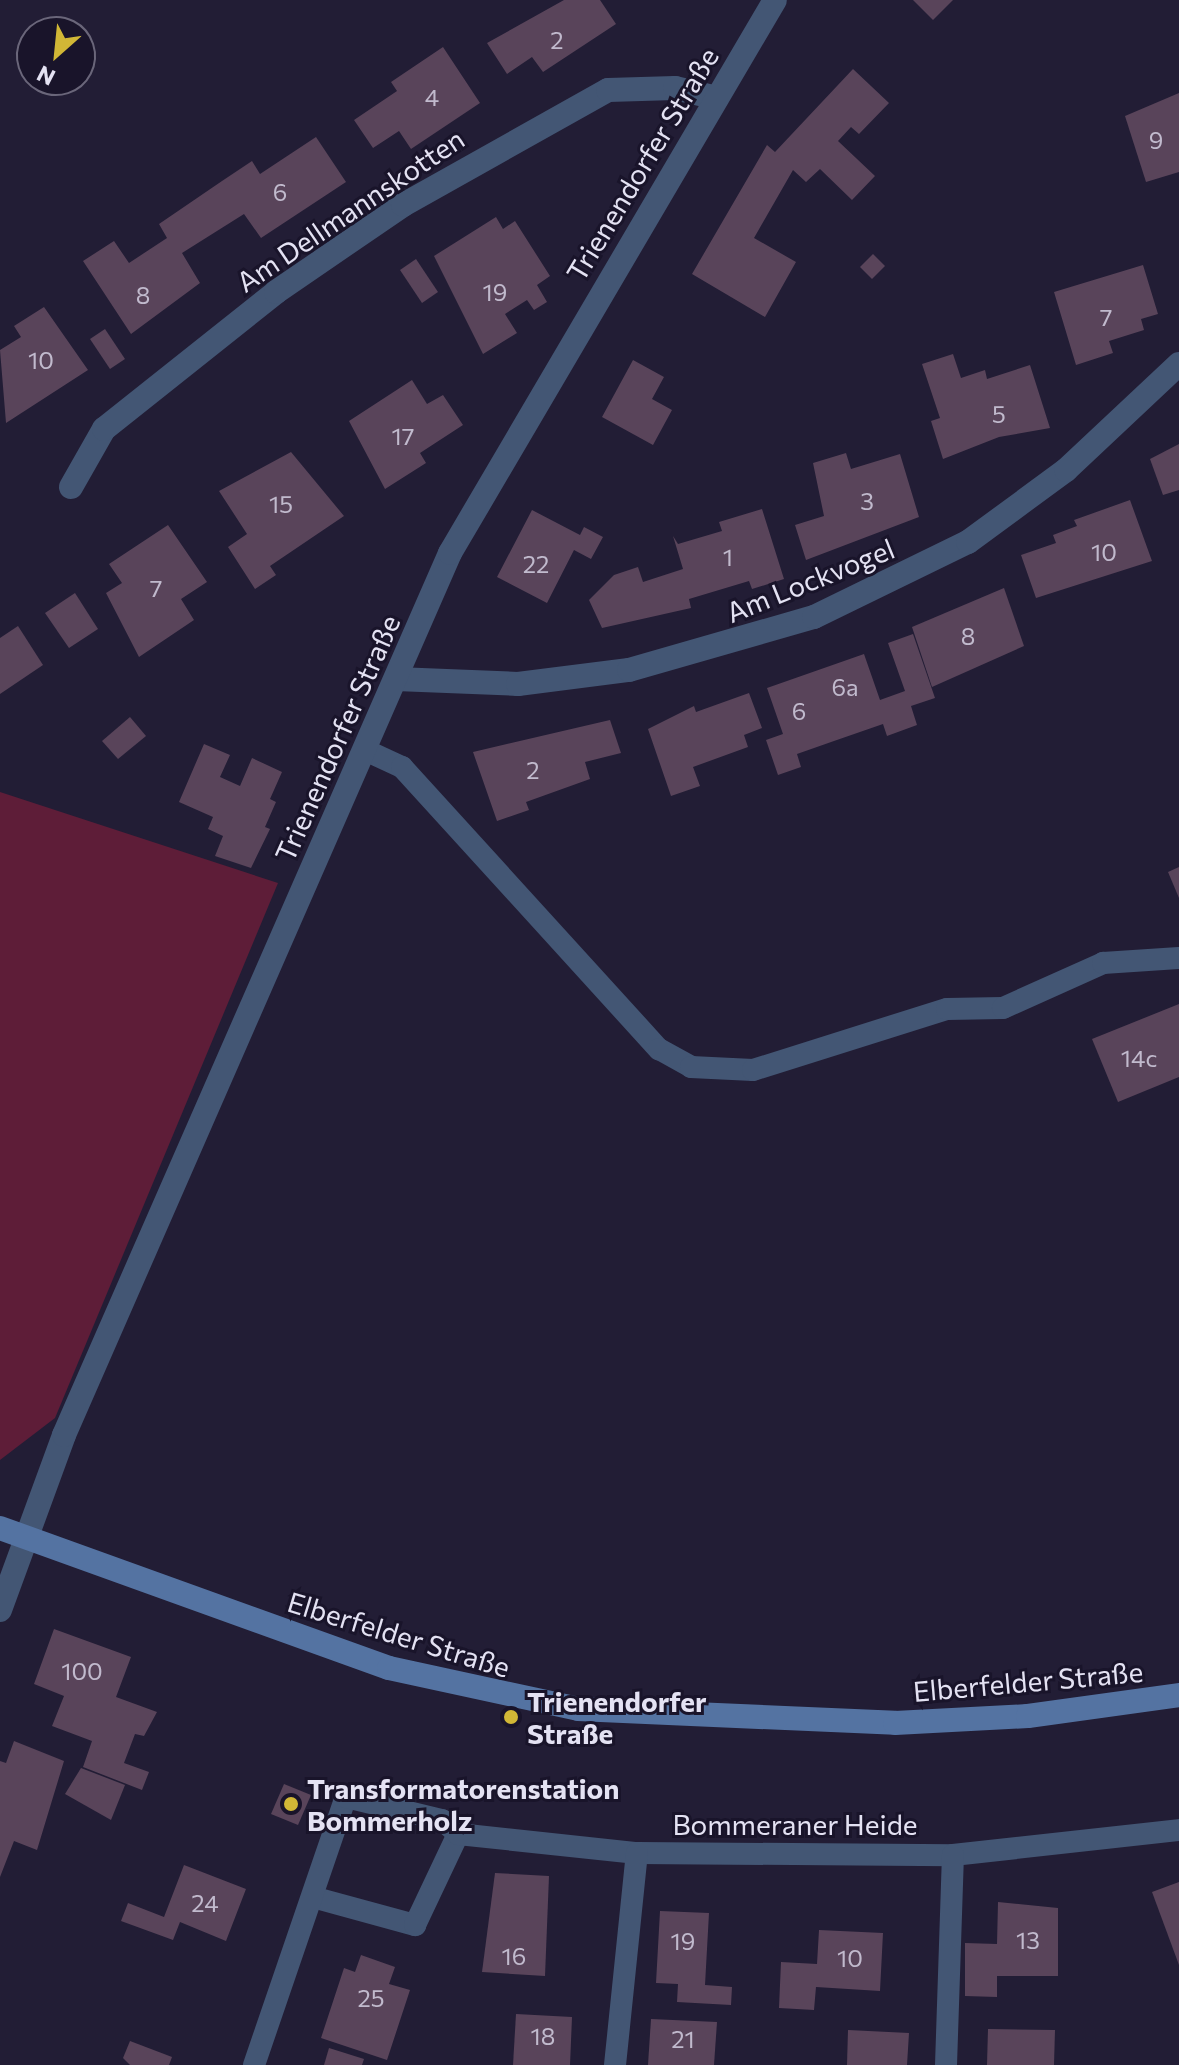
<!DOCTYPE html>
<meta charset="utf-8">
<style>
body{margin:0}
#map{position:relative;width:1179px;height:2065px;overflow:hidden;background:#221d35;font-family:Commissioner,sans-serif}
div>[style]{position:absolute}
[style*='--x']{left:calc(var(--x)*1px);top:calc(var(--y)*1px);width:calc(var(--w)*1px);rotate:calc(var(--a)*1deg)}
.green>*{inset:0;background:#5e1d38}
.building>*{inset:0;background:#59445a}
.lane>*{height:22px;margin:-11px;padding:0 11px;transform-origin:11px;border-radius:11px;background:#435674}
.street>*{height:24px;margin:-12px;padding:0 12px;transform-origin:12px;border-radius:12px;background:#435674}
.secondary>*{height:24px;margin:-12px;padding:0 12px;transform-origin:12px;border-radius:12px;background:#5473a2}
.dots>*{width:22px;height:22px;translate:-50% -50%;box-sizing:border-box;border:4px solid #19142a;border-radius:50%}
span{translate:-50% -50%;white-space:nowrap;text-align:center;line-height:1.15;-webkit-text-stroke:6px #19142a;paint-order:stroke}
.number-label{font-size:24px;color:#c1bacd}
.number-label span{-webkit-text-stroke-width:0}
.street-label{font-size:28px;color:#e4e2f3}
.poi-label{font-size:28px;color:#e4e2f3;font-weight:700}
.left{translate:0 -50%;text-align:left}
.north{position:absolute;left:16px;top:16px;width:80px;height:80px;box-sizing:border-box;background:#19142a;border:2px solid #6a667a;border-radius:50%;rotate:207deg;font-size:22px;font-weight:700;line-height:32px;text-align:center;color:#e4e2f3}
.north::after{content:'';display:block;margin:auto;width:28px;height:36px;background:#d1b736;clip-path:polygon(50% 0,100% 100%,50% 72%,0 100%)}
</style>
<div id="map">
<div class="green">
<div style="clip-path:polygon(0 792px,278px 883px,55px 1418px,0 1460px)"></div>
</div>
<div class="building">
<div style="clip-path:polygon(564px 0,600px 0,616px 24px,543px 72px,532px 57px,507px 74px,487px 43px)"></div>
<div style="clip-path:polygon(913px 0,953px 0,933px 20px)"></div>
<div style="clip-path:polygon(443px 47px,480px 103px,411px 149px,399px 131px,373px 148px,354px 120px,397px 91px,391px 82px)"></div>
<div style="clip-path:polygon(853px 69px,889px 103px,859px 134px,851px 127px,838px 141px,875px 176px,852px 200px,820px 169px,806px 182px,793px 170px,754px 238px,796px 262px,765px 317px,692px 274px,767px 145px,775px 152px)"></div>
<div style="clip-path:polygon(1179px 93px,1179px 172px,1146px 182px,1125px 116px)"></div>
<div style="clip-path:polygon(316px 137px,346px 182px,261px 238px,244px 214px,182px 253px,200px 283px,131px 334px,83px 261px,114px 241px,129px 263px,167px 238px,159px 224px,222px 181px,252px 161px,260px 174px)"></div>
<div style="clip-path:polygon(496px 217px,503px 229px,515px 221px,550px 276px,537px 285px,547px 302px,534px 310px,527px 300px,505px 314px,517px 333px,483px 354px,434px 256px)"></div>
<div style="clip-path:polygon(873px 254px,885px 266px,872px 279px,860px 267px)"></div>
<div style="clip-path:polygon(416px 259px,438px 292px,422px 303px,400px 270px)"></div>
<div style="clip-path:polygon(1143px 265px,1158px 314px,1141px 319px,1144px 330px,1109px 341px,1113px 353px,1076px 365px,1054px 292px)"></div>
<div style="clip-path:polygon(44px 307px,88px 370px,6px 423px,0 350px,21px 337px,14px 326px)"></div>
<div style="clip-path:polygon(105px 329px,125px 359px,110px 369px,90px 339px)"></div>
<div style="clip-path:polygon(953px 354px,961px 378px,985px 370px,987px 379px,1030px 365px,1050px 428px,999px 437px,943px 459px,931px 421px,940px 418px,922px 364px)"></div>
<div style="clip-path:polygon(633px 360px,664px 377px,652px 399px,672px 410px,653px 445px,602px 417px)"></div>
<div style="clip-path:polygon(412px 380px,427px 404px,443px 395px,463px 425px,420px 453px,426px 463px,385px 489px,349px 421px)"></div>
<div style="clip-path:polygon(1179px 444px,1179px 490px,1163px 495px,1150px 459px)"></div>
<div style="clip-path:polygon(291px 452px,344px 516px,270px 566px,276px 575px,255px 589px,228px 547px,247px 534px,219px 491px)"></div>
<div style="clip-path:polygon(846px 453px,851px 469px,900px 454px,919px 517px,806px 560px,795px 525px,824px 516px,813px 463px)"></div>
<div style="clip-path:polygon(1130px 500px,1152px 561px,1036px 598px,1021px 555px,1056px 543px,1053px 535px,1077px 526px,1074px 520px)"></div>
<div style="clip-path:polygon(762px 509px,784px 579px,752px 589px,749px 581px,689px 599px,691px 608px,602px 628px,589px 600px,614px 575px,638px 567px,643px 582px,683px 569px,673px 536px,678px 544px,722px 531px,719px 522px)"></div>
<div style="clip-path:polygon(532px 510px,580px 535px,584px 527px,603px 537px,591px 559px,574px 550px,547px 603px,497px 577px)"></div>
<div style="clip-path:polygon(168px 525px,207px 582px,181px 599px,194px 620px,139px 657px,106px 593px,122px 583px,109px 564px)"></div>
<div style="clip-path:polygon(1004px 588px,1024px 646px,932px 687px,912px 627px)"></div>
<div style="clip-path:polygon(75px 593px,98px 629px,69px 648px,45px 613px)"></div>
<div style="clip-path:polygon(18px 626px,43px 665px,0 694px,0 638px)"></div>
<div style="clip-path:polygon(913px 634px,935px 698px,911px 706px,917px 725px,887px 736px,883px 724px,834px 741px,797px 754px,801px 767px,778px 775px,766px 740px,783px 734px,767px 688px,864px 654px,880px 700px,905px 691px,888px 643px)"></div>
<div style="clip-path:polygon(749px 693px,762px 728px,744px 735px,748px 747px,693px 767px,700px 786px,671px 796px,648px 729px,694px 706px,696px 712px)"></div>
<div style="clip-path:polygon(130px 717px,146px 736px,118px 759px,102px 741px)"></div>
<div style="clip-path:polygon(610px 720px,621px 753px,585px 762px,590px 779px,526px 802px,529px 810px,497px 821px,473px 752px)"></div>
<div style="clip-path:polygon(204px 744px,230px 755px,220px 777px,240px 786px,252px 758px,282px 772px,270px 799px,276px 802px,265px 827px,270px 829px,251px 868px,215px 856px,223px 836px,208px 829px,213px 817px,179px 802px)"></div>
<div style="clip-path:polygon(1179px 867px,1179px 898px,1168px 872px)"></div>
<div style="clip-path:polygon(1179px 1004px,1179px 1077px,1118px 1102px,1092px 1039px)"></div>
<div style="clip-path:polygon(54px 1629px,131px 1657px,116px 1697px,157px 1712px,144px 1736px,135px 1734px,124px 1763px,149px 1772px,142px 1790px,83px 1767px,92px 1741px,52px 1726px,64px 1696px,34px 1684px)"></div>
<div style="clip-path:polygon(14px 1741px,64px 1761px,37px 1850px,14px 1841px,0 1877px,0 1761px,6px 1763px)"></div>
<div style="clip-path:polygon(81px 1768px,125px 1785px,111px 1820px,65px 1794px)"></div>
<div style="clip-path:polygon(284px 1784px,311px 1795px,298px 1825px,271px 1814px)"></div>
<div style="clip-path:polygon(184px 1865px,246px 1889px,226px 1941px,180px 1922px,173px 1940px,121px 1921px,128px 1903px,164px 1917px)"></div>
<div style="clip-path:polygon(495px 1873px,549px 1876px,545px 1976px,482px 1972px)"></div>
<div style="clip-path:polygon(1179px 1882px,1179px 1965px,1152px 1892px)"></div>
<div style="clip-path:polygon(998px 1902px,1058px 1908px,1058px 1976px,997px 1976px,997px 1997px,965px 1996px,965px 1943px,997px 1944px)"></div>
<div style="clip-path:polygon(660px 1911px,709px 1913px,705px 1985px,732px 1987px,731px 2005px,677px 2002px,678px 1984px,656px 1983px)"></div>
<div style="clip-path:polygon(819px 1930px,883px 1933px,880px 1991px,816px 1987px,814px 2010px,779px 2008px,781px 1962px,817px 1964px)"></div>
<div style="clip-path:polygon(361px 1955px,395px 1967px,389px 1984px,410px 1990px,387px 2060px,321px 2038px,344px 1968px,355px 1972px)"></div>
<div style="clip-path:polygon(516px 2014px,572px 2017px,570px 2065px,513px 2065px)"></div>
<div style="clip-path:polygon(651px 2019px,717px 2022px,714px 2065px,648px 2065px)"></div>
<div style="clip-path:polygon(988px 2029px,1055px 2030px,1054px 2065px,987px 2065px)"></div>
<div style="clip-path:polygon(848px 2030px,909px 2033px,907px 2065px,847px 2065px)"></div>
<div style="clip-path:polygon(130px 2041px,172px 2057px,169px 2065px,130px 2065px,123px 2058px)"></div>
<div style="clip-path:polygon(329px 2048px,364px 2059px,362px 2065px,324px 2065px)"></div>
</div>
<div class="lane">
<div style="--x:365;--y:750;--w:41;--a:24.7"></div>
<div style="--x:402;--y:767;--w:382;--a:47.7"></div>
<div style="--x:659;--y:1049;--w:37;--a:29"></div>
<div style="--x:691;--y:1067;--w:62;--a:2.8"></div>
<div style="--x:753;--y:1070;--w:203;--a:-17.5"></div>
<div style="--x:947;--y:1009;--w:56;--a:-1"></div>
<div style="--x:1003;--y:1008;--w:110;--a:-24.2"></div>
<div style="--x:1103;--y:963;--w:76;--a:-3.8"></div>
<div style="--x:316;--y:1898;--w:103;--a:15.3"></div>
<div style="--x:415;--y:1925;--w:101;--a:-64.7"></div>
<div style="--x:254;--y:2065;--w:283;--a:-71.1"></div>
<div style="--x:346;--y:1797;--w:99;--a:13.5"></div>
<div style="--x:442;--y:1820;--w:21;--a:41"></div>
<div style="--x:458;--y:1834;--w:180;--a:6.1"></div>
<div style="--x:637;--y:1853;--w:316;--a:0.4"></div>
<div style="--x:953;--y:1855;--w:227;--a:-6.3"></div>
<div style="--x:615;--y:2065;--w:213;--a:-84.1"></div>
<div style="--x:946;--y:2065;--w:210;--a:-88.1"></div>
</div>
<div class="street">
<div style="--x:71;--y:487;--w:67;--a:-60.4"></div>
<div style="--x:104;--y:429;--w:220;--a:-38.5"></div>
<div style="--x:276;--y:292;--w:154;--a:-34.4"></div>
<div style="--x:403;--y:205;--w:235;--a:-29.3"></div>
<div style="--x:608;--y:90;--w:67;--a:-1.7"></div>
<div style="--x:675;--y:88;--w:43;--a:13.4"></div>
<div style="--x:396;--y:679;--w:122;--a:2.3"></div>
<div style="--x:518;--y:684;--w:112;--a:-7.2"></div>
<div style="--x:629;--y:670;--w:192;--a:-16"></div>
<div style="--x:814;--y:617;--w:171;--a:-26"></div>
<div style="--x:968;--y:542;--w:122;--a:-36.3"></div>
<div style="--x:1066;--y:470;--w:155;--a:-43.2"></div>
<div style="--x:0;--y:1610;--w:186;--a:-69.9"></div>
<div style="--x:64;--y:1435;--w:963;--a:-66.36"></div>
<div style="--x:450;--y:553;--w:641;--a:-59.56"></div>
</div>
<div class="secondary">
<div style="--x:0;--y:1528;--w:413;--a:19.8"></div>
<div style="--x:389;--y:1668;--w:193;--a:12.2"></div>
<div style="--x:578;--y:1709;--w:317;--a:2.5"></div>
<div style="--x:895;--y:1723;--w:133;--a:-3"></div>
<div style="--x:1028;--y:1716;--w:152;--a:-7.9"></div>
</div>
<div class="dots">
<div style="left:511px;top:1717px;background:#d1b736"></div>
<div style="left:291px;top:1804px;background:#d1b736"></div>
</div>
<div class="number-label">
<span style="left:557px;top:40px">2</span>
<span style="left:432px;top:97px">4</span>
<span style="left:1156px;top:140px">9</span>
<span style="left:280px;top:192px">6</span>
<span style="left:495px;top:292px">19</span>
<span style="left:143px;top:295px">8</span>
<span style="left:1106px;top:317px">7</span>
<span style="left:41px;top:360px">10</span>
<span style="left:999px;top:414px">5</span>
<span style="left:403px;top:436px">17</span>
<span style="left:867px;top:501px">3</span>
<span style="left:281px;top:504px">15</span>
<span style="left:1104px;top:552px">10</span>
<span style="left:728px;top:557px">1</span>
<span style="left:536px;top:564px">22</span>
<span style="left:156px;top:588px">7</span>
<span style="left:968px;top:636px">8</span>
<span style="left:845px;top:687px">6a</span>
<span style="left:799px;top:711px">6</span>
<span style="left:533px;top:770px">2</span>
<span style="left:1139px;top:1058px">14c</span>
<span style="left:82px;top:1671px">100</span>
<span style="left:205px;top:1903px">24</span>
<span style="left:1028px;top:1940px">13</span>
<span style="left:683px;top:1941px">19</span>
<span style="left:514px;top:1956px">16</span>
<span style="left:850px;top:1958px">10</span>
<span style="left:371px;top:1998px">25</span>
<span style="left:543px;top:2036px">18</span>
<span style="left:683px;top:2039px">21</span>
</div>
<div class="street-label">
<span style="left:642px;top:164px;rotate:-59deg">Trienendorfer Straße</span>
<span style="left:350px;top:210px;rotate:-34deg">Am Dellmannskotten</span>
<span style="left:810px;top:580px;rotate:-22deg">Am Lockvogel</span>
<span style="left:337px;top:738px;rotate:-66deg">Trienendorfer Straße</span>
<span style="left:399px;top:1634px;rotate:17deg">Elberfelder Straße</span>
<span style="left:1028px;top:1681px;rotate:-5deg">Elberfelder Straße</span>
<span style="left:795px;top:1824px">Bommeraner Heide</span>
</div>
<div class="poi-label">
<span class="left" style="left:527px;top:1717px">Trienendorfer<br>Straße</span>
<span class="left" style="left:307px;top:1804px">Transformatorenstation<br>Bommerholz</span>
</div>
<div class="north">N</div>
</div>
